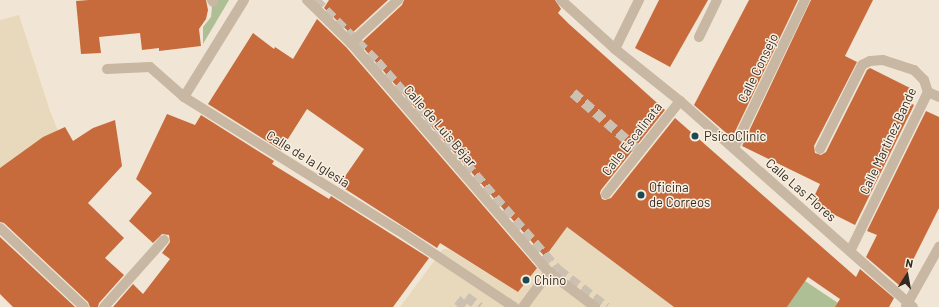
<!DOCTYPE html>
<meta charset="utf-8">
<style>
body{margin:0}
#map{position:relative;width:939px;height:307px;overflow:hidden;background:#f1e6d5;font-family:Barlow,sans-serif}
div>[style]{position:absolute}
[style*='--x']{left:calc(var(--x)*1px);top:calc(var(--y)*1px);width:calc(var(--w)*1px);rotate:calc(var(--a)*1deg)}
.green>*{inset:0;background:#aebf96}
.plaza>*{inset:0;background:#e9d9bc}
.building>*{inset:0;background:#c76b3d}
.minor-tunnel>*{height:10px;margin-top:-5px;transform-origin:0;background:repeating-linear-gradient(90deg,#cbc0b2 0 10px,transparent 0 15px)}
.minor>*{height:10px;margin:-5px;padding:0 5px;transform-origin:5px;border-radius:5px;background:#c8b7a2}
.dots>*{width:11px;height:11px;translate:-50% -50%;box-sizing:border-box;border:2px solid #f9f0e1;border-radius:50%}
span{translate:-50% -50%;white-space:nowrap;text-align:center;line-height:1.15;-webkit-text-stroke:3px #f9f0e1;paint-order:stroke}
.street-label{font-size:13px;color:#332a24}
.poi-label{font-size:13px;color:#332a24}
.left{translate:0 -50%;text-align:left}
.north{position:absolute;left:887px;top:255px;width:40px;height:40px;-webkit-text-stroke:3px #f9f0e1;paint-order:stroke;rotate:11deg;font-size:11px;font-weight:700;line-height:16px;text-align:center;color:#332a24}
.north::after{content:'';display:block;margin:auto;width:14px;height:18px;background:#332a24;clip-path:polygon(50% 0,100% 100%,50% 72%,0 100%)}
</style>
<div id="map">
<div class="green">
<div style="clip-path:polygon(208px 0,229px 0,203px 44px,203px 27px,211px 17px,212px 7px)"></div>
<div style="clip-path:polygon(805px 281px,838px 303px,835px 307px,787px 307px)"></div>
</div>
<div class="plaza">
<div style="clip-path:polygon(19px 15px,50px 111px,58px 131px,41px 139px,0 168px,0 20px)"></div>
<div style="clip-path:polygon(567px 227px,674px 307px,400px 307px,443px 249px,448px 249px,518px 292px)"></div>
</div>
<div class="building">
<div style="clip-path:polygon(89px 0,206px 0,208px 10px,206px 19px,199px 29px,201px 46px,159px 51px,159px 48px,142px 50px,140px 33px,99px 37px,101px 53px,81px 54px,76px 1px)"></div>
<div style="clip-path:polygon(329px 0,388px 0,351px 34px,324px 8px)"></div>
<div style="clip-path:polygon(404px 0,555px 0,561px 9px,558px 13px,569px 24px,665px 110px,601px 190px,600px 193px,602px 199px,605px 200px,611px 198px,675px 118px,856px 277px,860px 269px,894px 298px,889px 307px,835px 307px,840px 299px,808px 277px,787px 307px,674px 307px,567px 227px,545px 257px,360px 44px,402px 5px)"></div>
<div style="clip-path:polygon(659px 0,708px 0,670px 67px,635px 48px)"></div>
<div style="clip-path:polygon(749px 0,798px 0,732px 138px,694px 105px)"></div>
<div style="clip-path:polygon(811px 0,873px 0,845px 56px,857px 62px,814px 146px,815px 153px,821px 155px,826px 152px,867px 70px,870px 68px,912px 89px,906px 101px,914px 105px,855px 225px,811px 203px,820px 184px,742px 146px)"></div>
<div style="clip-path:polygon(317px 19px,346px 47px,537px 268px,518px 292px,440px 243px,437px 248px,339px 185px,364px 149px,307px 109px,281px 150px,208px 104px,253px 33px,274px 49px,275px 47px,293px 59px)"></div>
<div style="clip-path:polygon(926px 111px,939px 117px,939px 208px,900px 286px,866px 257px,877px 235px,867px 231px)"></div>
<div style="clip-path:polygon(167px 114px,195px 125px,201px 115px,274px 161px,272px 164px,329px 199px,331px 196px,429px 258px,393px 307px,113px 307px,133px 284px,143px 294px,170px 259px,162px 253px,170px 242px,169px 235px,162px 234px,153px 243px,129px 221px,152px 193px,136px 179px)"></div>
<div style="clip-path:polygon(115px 120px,122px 166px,88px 203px,124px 238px,105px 258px,124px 275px,99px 303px,98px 307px,90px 307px,88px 302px,4px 223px,0 222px,0 168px,43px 137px,65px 127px,73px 141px,93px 128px)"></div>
<div style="clip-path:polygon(0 237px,75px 307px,13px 307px,0 294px)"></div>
</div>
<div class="minor-tunnel">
<div style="--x:315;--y:0;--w:88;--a:45"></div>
<div style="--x:377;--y:62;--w:276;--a:49"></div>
<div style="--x:558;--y:270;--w:61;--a:37.6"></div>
<div style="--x:573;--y:93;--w:88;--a:41.3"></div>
<div style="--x:458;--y:307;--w:13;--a:-51"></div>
<div style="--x:466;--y:297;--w:17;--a:36"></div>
</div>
<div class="minor">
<div style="--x:212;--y:0;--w:2;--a:63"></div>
<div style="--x:244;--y:0;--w:114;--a:121.7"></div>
<div style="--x:184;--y:97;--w:252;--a:31.9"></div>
<div style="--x:398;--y:230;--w:139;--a:33.6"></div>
<div style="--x:307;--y:0;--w:62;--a:44.3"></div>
<div style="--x:351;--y:43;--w:303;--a:49.2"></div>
<div style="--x:549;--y:272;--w:58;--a:37.3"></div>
<div style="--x:561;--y:0;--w:73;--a:42.2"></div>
<div style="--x:615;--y:49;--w:83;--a:38.7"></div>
<div style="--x:680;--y:101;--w:311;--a:41.5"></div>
<div style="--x:699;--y:37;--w:41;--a:-64.1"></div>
<div style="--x:351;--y:43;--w:64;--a:-42.5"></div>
<div style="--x:615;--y:49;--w:55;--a:-63.9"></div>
<div style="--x:107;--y:69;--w:43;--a:-2.7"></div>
<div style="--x:150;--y:67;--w:45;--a:41.4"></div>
<div style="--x:928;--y:92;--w:12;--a:24"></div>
<div style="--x:734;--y:148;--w:164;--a:-64.4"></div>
<div style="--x:820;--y:149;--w:94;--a:-63.4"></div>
<div style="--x:862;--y:65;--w:9;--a:-27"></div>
<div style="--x:870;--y:61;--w:13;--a:-4"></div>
<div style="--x:883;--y:60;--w:33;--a:18"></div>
<div style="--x:914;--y:70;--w:14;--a:45"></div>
<div style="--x:924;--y:80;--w:13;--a:72"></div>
<div style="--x:928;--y:92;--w:177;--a:116.1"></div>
<div style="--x:606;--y:194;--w:119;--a:-51.5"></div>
<div style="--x:0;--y:228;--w:115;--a:43.2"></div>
<div style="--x:906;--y:306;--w:68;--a:-60.8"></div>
<div style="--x:104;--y:307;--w:90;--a:-48.2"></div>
<div style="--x:523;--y:307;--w:44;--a:-53.4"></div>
</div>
<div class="dots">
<div style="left:695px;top:136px;background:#1a4b54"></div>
<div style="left:641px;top:195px;background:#1a4b54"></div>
<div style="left:526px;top:280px;background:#1a4b54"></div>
</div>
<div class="street-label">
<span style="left:758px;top:68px;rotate:-64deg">Calle Consejo</span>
<span style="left:440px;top:126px;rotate:49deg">Calle de Luis Béjar</span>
<span style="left:632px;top:139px;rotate:-52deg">Calle Escalinata</span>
<span style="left:888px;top:141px;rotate:-65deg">Calle Martínez Bande</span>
<span style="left:308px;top:159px;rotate:32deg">Calle de la Iglesia</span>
<span style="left:801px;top:190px;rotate:41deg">Calle Las Flores</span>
</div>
<div class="poi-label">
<span class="left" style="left:704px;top:136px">PsicoClinic</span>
<span class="left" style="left:649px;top:195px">Oficina<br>de Correos</span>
<span class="left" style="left:534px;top:280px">Chino</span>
</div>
<div class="north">N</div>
</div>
